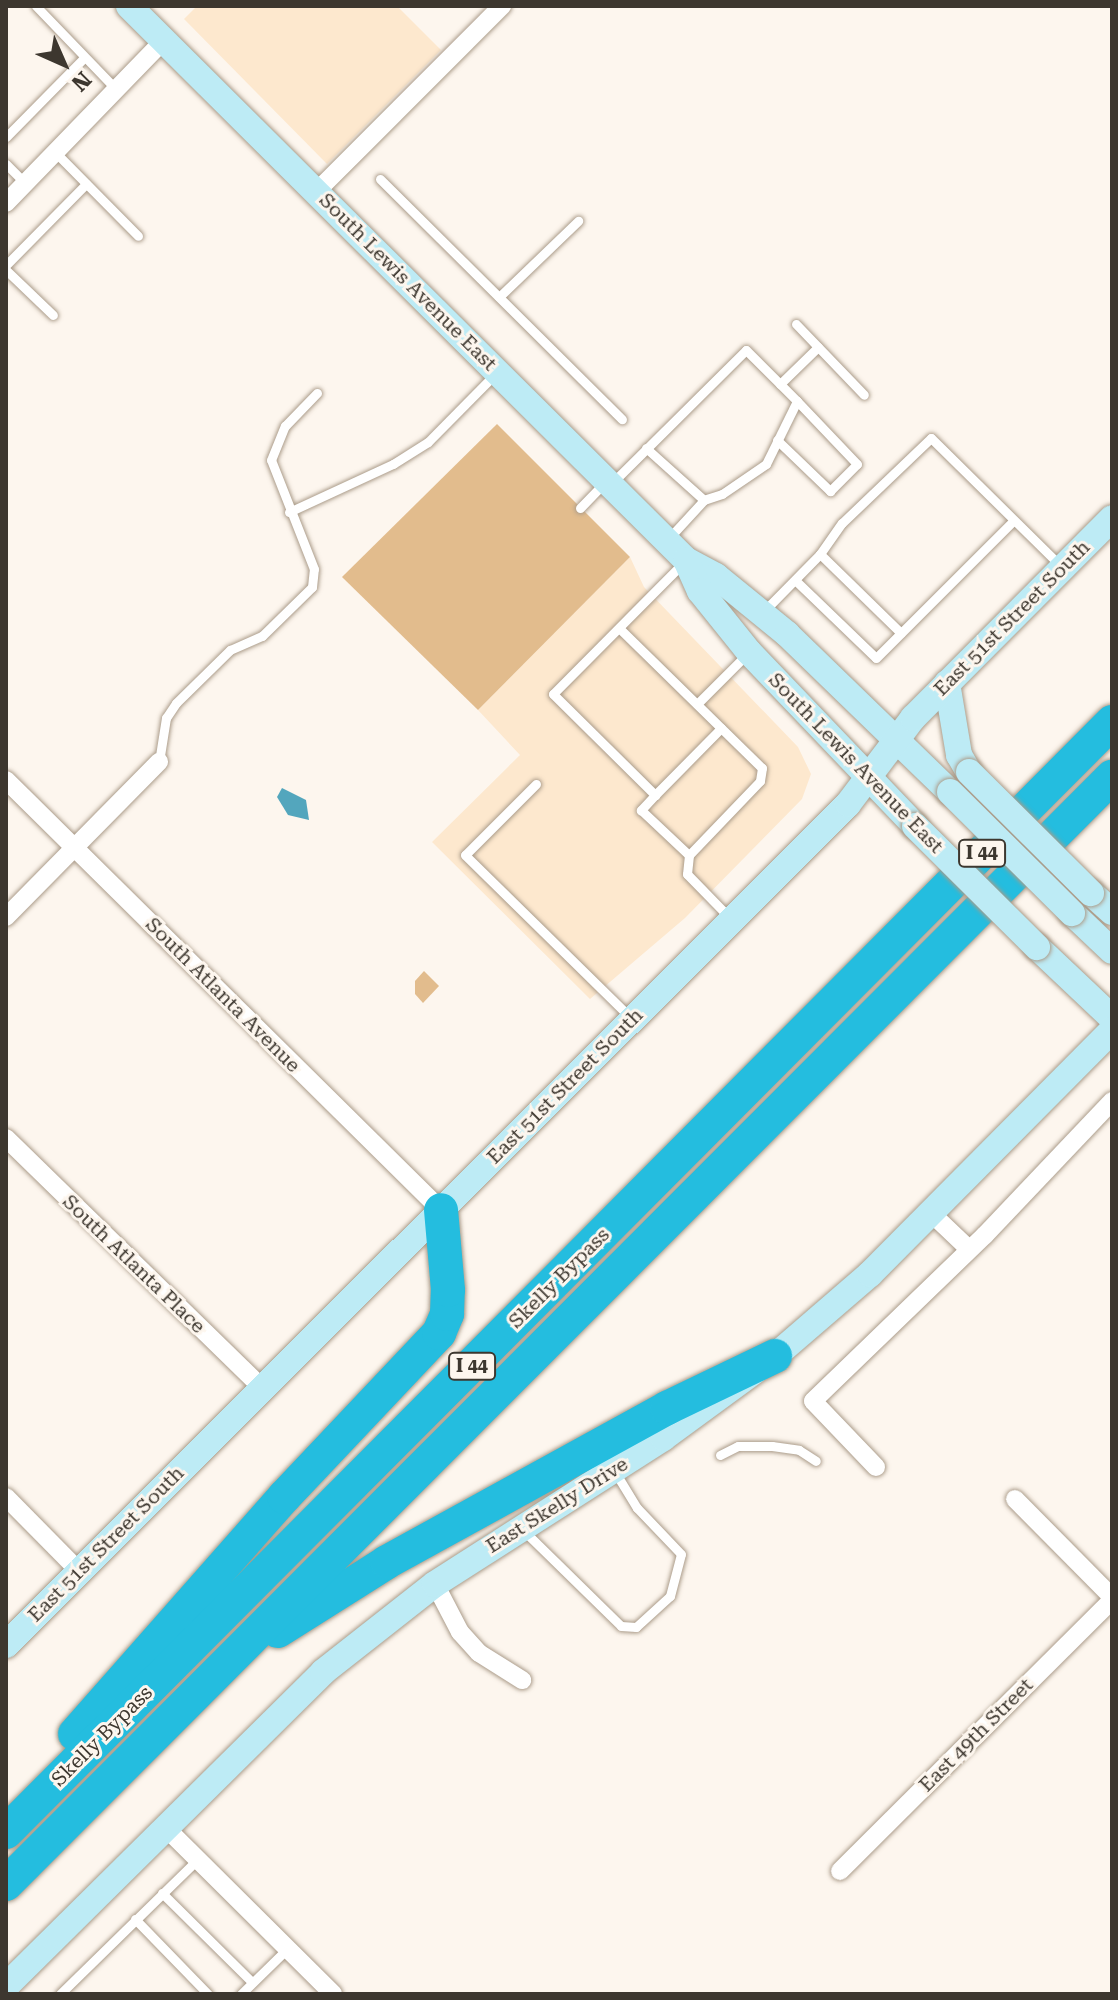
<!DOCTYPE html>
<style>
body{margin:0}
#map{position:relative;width:1118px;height:2000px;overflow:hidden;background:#fdf6ee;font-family:"Roboto Serif",serif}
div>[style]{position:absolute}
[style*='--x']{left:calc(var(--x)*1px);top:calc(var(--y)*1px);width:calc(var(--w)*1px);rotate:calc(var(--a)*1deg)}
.built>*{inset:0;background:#fde8ce}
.green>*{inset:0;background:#e2bc8d}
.water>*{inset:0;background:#53a6bd}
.roads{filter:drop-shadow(0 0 2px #ab9c8a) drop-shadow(0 0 2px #ab9c8a)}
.service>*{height:9px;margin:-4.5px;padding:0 4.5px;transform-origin:4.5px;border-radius:4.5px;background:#fff}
.minor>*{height:18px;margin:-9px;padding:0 9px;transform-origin:9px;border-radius:9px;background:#fff}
.secondary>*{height:26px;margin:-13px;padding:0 13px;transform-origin:13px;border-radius:13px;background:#bdebf5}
.motorway>*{height:34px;margin:-17px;padding:0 17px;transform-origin:17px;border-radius:17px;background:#24bddf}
.bridges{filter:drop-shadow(0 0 2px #ab9c8a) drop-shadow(0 0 2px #ab9c8a)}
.secondary-bridge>*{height:26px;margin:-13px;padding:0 13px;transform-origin:13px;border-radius:13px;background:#bdebf5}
span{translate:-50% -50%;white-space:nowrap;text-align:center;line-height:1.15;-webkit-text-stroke:6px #fdf6ee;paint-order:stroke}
.shield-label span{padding:2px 6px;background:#fdf6ee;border:2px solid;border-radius:6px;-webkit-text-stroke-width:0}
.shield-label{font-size:18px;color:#3d372f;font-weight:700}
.street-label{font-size:20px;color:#3d372f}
.frame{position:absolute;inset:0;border:8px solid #3d372f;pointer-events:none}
.north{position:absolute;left:24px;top:24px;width:80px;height:80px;-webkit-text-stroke:6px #fdf6ee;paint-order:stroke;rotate:135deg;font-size:22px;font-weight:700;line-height:32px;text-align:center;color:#3d372f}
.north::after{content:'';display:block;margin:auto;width:28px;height:36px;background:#3d372f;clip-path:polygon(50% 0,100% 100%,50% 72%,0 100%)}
</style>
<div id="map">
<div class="built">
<div style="clip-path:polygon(197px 6px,397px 6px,441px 50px,327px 164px,184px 19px)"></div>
<div style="clip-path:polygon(630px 557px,644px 587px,798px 747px,811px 774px,802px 799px,685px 918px,590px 999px,432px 842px,520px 755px,478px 710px)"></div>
</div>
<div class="green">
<div style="clip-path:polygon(497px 424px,630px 557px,478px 710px,342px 577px)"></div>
<div style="clip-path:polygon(424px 971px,439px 986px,423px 1003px,415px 994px,415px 981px)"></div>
</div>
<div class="water">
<div style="clip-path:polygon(282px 788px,306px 800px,309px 820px,288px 815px,277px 797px)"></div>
</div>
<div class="roads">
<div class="service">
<div style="--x:36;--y:6;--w:115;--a:46.1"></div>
<div style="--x:6;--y:137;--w:111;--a:-45.4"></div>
<div style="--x:55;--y:152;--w:118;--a:45.3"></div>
<div style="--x:6;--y:164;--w:27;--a:45"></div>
<div style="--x:380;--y:179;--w:341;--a:44.8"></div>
<div style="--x:6;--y:265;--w:114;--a:-45.4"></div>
<div style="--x:6;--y:270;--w:65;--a:43.8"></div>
<div style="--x:499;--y:297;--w:110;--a:-43.9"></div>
<div style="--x:796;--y:324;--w:98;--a:46.2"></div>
<div style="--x:780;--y:384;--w:53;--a:-44.2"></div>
<div style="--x:777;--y:440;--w:74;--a:43.9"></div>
<div style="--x:830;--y:491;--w:38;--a:-45"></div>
<div style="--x:857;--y:464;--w:87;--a:-133.6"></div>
<div style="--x:646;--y:448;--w:78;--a:41.9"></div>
<div style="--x:611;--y:484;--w:190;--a:-44.8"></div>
<div style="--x:746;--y:350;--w:72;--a:45"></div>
<div style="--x:797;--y:401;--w:70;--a:116.2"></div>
<div style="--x:766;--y:464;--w:53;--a:145.7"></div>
<div style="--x:722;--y:494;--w:19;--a:162"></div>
<div style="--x:704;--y:500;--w:52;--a:132.6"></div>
<div style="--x:580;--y:508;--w:36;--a:-46"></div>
<div style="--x:289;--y:512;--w:115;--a:-24.8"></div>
<div style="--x:393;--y:464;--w:41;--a:-32.2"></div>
<div style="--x:428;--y:442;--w:97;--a:-45.4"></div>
<div style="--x:820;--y:554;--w:113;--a:44.3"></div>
<div style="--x:682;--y:564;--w:183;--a:134.8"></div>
<div style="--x:553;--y:694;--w:144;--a:44.7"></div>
<div style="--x:655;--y:795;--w:21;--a:133"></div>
<div style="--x:641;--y:810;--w:66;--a:43.2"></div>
<div style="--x:689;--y:855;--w:19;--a:96"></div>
<div style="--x:687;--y:874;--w:62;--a:45.7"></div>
<div style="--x:795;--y:580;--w:112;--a:43.9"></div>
<div style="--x:876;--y:658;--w:194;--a:-45"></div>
<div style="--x:765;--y:610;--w:78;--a:-45.5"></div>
<div style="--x:820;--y:554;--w:38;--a:-55"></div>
<div style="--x:842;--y:523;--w:123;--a:-43.7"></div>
<div style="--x:931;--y:438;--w:181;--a:44.6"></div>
<div style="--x:619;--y:628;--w:200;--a:44.4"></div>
<div style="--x:762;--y:768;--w:13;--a:99"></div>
<div style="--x:760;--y:781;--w:103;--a:133.8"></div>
<div style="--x:697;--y:704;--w:72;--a:-45"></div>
<div style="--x:159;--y:762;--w:45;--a:-81"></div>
<div style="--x:166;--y:718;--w:18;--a:-56"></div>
<div style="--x:176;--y:703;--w:76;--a:-44.5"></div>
<div style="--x:230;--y:650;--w:35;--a:-24"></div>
<div style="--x:262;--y:636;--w:70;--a:-44.4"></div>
<div style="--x:312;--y:587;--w:18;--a:-84"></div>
<div style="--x:314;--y:569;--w:117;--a:-111.5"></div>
<div style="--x:271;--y:460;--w:37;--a:-68"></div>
<div style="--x:285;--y:426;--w:46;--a:-45.9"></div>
<div style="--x:536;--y:784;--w:100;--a:135"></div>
<div style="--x:465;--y:855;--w:233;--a:44.5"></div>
<div style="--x:655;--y:795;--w:94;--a:-45.4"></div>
<div style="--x:720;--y:1455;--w:20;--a:-27"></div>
<div style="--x:738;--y:1446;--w:34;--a:0"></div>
<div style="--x:772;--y:1446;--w:27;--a:8"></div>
<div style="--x:799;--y:1450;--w:20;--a:33"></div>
<div style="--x:523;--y:1530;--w:137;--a:44.4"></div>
<div style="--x:621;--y:1626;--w:15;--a:4"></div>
<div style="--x:636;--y:1627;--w:46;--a:-42.4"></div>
<div style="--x:670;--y:1596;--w:43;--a:-75.3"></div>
<div style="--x:681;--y:1554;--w:64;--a:-133.7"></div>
<div style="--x:637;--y:1508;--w:42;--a:-121.4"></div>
<div style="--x:162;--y:1893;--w:127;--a:44.7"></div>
<div style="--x:135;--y:1919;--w:105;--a:45.8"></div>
<div style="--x:60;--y:1994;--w:192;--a:-44.4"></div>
<div style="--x:241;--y:1994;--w:64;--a:-44.4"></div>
</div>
<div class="minor">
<div style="--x:317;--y:191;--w:262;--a:-45"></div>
<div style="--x:6;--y:203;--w:226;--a:-45.9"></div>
<div style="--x:6;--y:780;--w:612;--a:44.67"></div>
<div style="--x:6;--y:917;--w:218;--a:-45.4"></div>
<div style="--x:6;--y:1138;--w:359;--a:44.3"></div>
<div style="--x:930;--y:1212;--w:54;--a:43.5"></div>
<div style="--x:876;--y:1467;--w:91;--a:-133.7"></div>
<div style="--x:813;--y:1401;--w:239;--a:-44"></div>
<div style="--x:985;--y:1235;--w:185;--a:-46.5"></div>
<div style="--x:6;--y:1497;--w:103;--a:45.4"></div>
<div style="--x:1015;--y:1499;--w:138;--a:45.3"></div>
<div style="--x:435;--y:1584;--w:54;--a:62.5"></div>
<div style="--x:460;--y:1632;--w:28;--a:48"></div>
<div style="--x:479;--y:1653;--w:51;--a:32.1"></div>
<div style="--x:165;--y:1827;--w:237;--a:44.8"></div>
<div style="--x:840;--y:1871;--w:384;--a:-44.9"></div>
</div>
<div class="secondary">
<div style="--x:129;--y:6;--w:786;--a:44.85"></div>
<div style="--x:686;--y:560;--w:34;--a:28"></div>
<div style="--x:716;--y:576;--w:92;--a:39.2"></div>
<div style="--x:787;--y:634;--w:227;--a:44.1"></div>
<div style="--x:686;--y:560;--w:34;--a:66"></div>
<div style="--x:700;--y:591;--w:78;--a:51.2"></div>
<div style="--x:749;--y:652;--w:240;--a:46.3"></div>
<div style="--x:947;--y:683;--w:73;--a:80.5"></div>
<div style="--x:959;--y:755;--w:20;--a:60"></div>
<div style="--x:1091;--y:893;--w:28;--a:42"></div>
<div style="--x:1072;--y:913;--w:55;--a:43.5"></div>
<div style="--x:1037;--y:947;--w:103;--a:43.4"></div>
<div style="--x:6;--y:1645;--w:1190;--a:-44.97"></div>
<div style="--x:848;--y:804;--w:108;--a:-52.9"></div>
<div style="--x:913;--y:718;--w:282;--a:-45.1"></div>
<div style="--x:6;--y:1986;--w:446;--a:-44.7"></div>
<div style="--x:323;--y:1672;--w:142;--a:-38.2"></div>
<div style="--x:435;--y:1584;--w:271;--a:-32.6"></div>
<div style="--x:663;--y:1438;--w:139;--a:-36.2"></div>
<div style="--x:775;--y:1356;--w:125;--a:-40.8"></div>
<div style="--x:870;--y:1274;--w:344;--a:-45.2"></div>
</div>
<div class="motorway">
<div style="--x:278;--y:1631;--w:129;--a:-32.3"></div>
<div style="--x:387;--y:1562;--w:320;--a:-28.8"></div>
<div style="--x:667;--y:1408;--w:120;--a:-25.7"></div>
<div style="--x:75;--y:1734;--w:316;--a:-48.6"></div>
<div style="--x:284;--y:1497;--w:226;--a:-46.6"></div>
<div style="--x:439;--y:1333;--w:21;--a:-67"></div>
<div style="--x:447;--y:1314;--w:24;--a:-88"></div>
<div style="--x:448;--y:1290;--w:80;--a:-95"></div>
<div style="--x:6;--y:1832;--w:1567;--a:-45.1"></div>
<div style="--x:6;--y:1884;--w:1565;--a:-45.03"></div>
</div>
</div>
<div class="bridges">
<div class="secondary-bridge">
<div style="--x:969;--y:772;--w:172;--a:44.8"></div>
<div style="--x:950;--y:792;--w:172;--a:44.8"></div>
<div style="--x:915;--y:826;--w:172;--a:44.8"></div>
</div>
</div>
<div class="shield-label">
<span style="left:982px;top:853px">I 44</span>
<span style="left:472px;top:1366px">I 44</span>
</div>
<div class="street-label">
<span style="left:408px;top:282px;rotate:45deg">South Lewis Avenue East</span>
<span style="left:1012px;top:618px;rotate:-45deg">East 51st Street South</span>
<span style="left:856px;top:763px;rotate:46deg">South Lewis Avenue East</span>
<span style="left:223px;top:995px;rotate:45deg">South Atlanta Avenue</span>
<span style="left:565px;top:1086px;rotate:-45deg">East 51st Street South</span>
<span style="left:134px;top:1264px;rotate:44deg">South Atlanta Place</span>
<span style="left:559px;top:1278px;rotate:-45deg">Skelly Bypass</span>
<span style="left:557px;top:1505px;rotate:-32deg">East Skelly Drive</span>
<span style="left:106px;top:1544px;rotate:-45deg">East 51st Street South</span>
<span style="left:976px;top:1735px;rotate:-45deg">East 49th Street</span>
<span style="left:102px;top:1736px;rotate:-45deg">Skelly Bypass</span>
</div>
<div class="frame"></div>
<div class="north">N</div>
</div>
